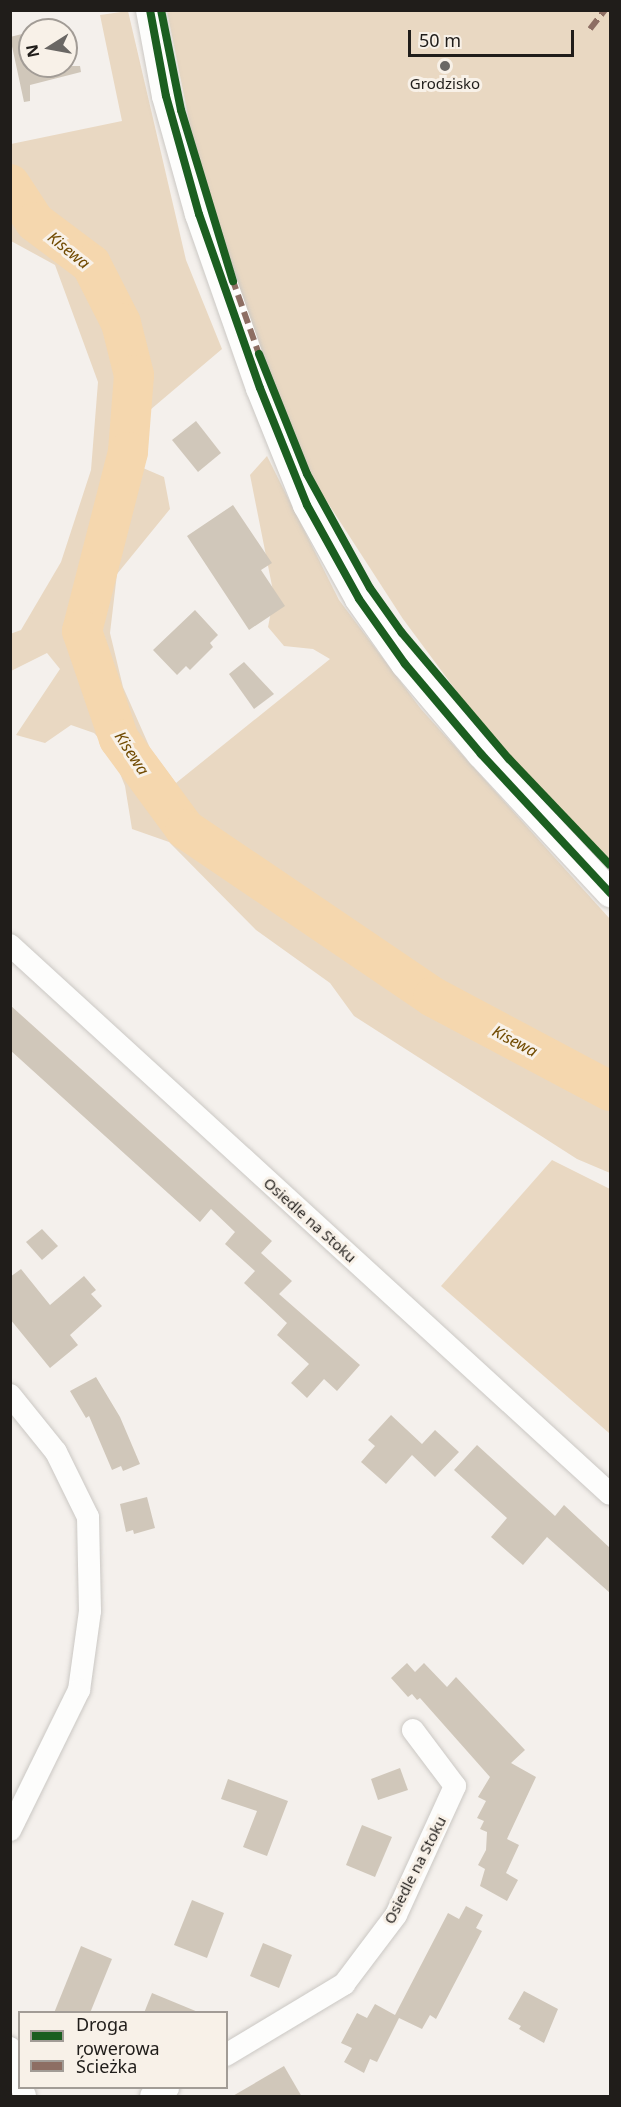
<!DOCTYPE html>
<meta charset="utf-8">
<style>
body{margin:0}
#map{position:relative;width:621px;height:2107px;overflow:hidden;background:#f4f0ec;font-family:"Noto Sans",sans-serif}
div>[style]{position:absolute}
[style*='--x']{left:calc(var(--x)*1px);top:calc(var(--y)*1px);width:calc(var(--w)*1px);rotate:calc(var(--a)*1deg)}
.green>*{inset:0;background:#e9d8c2}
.river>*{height:40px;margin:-20px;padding:0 20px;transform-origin:20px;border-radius:20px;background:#f5d7ae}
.building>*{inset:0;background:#d0c7ba}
.roads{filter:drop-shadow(0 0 2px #cbc8c4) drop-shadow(0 0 2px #cbc8c4)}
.minor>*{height:22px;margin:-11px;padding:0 11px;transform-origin:11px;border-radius:11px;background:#fdfdfc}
.tertiary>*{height:28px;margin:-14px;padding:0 14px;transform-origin:14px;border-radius:14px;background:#fdfdfc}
.quiet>*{height:6px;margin-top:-3px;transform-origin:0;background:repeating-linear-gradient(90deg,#8d6e63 0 12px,transparent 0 18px)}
.cycleway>*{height:8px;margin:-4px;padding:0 4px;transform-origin:4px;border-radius:4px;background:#1b5e20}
.dots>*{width:16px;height:16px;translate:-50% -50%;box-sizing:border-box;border:3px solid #f8f1e8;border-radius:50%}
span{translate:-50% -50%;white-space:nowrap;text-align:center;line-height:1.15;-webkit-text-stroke:6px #f8f1e8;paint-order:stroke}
.poi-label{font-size:15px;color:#201d1a}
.street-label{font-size:15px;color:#201d1a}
.water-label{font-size:16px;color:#714b02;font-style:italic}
.frame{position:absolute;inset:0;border:12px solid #201d1a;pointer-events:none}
.legend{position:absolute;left:18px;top:2011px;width:210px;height:78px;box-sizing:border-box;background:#f8f1e8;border:2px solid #a29c96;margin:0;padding:8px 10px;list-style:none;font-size:18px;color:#201d1a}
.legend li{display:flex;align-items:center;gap:12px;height:30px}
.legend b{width:30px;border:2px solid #a29c96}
.north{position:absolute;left:18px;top:18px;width:60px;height:60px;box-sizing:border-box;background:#f8f1e8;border:2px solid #a29c96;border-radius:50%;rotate:259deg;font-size:16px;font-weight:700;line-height:24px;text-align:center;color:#201d1a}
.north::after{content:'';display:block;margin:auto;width:21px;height:27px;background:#6a6764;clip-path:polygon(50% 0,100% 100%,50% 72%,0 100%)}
.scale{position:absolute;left:408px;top:30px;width:166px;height:27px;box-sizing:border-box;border:3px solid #201d1a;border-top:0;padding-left:8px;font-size:18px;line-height:21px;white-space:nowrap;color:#201d1a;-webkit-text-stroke:4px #f8f1e8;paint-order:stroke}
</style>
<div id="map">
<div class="green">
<div style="clip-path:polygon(128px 11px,186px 260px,222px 349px,150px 410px,143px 468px,164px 477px,170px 509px,117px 574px,110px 633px,123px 687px,150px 748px,176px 783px,330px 659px,313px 649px,284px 646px,268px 627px,274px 596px,250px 475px,267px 456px,339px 600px,421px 709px,610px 919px,610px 1173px,577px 1159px,354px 1016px,330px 983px,256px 930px,169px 842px,132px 829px,125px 786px,111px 751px,94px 733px,71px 725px,45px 743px,16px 735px,60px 669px,47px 653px,11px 671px,10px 634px,21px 630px,61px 562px,91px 470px,98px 382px,55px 265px,11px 241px,11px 144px,122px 121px,100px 15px)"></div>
<div style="clip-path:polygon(167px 11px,610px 11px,610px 868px,501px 751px,403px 619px,313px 480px,260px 359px,206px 205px)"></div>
<div style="clip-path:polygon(552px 1160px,610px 1189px,609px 1433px,441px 1286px)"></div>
</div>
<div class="river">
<div style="--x:10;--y:184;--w:45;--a:56.7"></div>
<div style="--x:35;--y:222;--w:70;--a:36.9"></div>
<div style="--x:91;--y:264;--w:66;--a:63"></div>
<div style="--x:121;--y:323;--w:54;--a:76"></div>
<div style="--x:134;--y:375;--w:77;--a:94.5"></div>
<div style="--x:128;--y:452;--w:185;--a:104.4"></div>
<div style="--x:82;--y:631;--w:114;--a:71.1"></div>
<div style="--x:119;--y:739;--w:112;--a:53.7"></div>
<div style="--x:185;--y:829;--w:300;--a:34.1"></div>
<div style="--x:433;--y:997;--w:200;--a:28"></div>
</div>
<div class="building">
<div style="clip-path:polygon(30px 32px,30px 66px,80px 66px,81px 72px,30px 85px,30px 101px,24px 102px,10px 37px)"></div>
<div style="clip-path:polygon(196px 421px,221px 453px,198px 472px,172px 440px)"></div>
<div style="clip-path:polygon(233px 505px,272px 563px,261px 570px,285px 606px,249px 630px,187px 536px)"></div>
<div style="clip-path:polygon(195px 610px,218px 635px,210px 643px,213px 647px,190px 670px,186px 666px,177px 675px,153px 650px)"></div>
<div style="clip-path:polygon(244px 662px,274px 694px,254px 709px,229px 674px)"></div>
<div style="clip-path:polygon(10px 1005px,272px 1241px,261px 1253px,292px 1281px,279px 1294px,360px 1365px,337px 1391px,324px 1379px,307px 1398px,291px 1383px,309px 1364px,277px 1335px,287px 1323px,244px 1283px,255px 1271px,225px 1244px,235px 1232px,211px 1209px,200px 1222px,10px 1050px)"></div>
<div style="clip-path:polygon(42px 1229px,58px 1246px,42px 1260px,26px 1242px)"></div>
<div style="clip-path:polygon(21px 1269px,50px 1305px,84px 1276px,96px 1290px,91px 1294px,102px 1306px,70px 1335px,78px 1345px,50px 1368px,10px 1319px,10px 1277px)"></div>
<div style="clip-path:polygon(96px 1377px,120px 1417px,140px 1464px,123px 1471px,121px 1466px,112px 1470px,89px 1416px,86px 1418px,70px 1391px)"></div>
<div style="clip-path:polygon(391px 1415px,422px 1444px,435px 1430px,459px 1452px,435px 1477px,412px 1455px,386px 1484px,361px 1462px,375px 1446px,368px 1440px)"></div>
<div style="clip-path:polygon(477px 1445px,555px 1516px,564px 1505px,610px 1548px,610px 1593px,547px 1537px,523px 1565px,491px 1537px,507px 1518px,454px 1470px)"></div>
<div style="clip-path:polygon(147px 1497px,155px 1528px,134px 1534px,133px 1530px,126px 1532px,120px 1504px)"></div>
<div style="clip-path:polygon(407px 1663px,415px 1672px,424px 1663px,447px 1687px,456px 1677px,525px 1750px,511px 1763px,536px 1777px,507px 1839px,519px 1845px,506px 1873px,518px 1880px,507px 1901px,480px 1886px,485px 1869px,478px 1865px,486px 1850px,487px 1832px,480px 1829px,484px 1821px,477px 1818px,486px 1801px,478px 1797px,490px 1777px,420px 1698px,417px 1700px,412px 1694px,408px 1697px,391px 1678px)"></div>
<div style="clip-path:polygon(400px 1768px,408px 1790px,378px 1800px,371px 1779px)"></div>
<div style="clip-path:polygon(228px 1779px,288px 1801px,267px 1856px,243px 1847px,257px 1811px,221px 1799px)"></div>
<div style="clip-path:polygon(362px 1825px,392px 1837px,375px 1877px,346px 1865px)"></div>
<div style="clip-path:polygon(192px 1900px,224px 1913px,207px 1958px,174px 1945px)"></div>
<div style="clip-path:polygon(466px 1906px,483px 1915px,476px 1928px,482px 1931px,436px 2019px,430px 2015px,422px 2029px,399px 2018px,377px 2062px,370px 2059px,364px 2073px,344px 2062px,352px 2048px,341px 2043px,357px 2013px,367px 2018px,375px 2004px,395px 2015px,448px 1913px,459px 1919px)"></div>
<div style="clip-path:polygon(263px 1943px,292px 1955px,279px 1988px,250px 1976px)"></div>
<div style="clip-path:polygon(81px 1946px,112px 1959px,90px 2013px,54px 2013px)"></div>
<div style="clip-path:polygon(524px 1991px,558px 2009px,544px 2043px,519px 2029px,521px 2026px,508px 2019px)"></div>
<div style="clip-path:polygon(152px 1993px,198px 2012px,198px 2013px,144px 2013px)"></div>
<div style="clip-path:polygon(284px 2066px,302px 2097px,231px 2097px)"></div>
</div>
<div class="roads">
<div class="minor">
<div style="--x:10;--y:945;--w:813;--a:42.46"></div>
<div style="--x:10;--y:1395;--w:73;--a:51.1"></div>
<div style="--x:56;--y:1452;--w:72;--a:63.8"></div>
<div style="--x:88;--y:1517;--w:94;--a:88.8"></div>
<div style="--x:90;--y:1611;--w:80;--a:97.9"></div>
<div style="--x:79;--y:1690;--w:156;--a:116.2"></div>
<div style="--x:10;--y:2048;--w:32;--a:72"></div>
<div style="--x:226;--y:2055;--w:138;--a:-31"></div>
<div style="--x:344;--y:1984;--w:86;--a:-53"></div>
<div style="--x:396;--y:1915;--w:142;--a:-65.4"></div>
<div style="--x:455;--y:1786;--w:70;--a:-126.9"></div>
<div style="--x:22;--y:2088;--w:9;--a:69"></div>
<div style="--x:151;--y:2096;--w:19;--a:-25"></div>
</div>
<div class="tertiary">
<div style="--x:150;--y:10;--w:87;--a:79.5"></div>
<div style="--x:166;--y:96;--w:123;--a:74.4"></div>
<div style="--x:199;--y:214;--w:184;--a:70.7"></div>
<div style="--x:260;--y:388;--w:126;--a:68.1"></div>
<div style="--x:307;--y:505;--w:107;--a:61"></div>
<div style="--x:359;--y:599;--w:80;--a:54.7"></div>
<div style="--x:405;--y:664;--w:118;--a:49.8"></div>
<div style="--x:481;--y:754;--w:190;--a:47.1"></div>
</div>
</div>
<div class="quiet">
<div style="--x:590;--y:29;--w:24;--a:-52"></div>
<div style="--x:232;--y:278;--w:84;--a:70.5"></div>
</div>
<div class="cycleway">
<div style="--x:150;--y:10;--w:87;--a:79.5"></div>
<div style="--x:166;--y:96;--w:123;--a:74.4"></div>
<div style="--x:199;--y:214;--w:184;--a:70.7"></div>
<div style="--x:260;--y:388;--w:126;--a:68.1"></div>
<div style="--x:307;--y:505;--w:107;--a:61"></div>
<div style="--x:359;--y:599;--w:80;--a:54.7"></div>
<div style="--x:405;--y:664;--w:118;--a:49.8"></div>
<div style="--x:481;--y:754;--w:190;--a:47.1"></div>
<div style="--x:161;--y:10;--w:102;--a:78.7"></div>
<div style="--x:181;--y:110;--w:179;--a:73.1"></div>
<div style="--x:259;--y:354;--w:129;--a:68.2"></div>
<div style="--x:307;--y:474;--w:130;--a:61.1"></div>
<div style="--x:370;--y:588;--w:55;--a:54.6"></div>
<div style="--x:402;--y:633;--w:165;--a:49.7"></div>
<div style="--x:509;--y:759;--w:146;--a:46.4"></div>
</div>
<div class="dots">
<div style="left:445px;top:66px;background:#6a6764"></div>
</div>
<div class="poi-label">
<span style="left:445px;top:84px">Grodzisko</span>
</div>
<div class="street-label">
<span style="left:310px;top:1220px;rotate:42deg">Osiedle na Stoku</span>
<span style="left:415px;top:1870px;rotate:-63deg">Osiedle na Stoku</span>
</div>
<div class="water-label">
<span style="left:69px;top:250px;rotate:39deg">Kisewa</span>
<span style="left:132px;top:753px;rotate:57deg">Kisewa</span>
<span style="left:515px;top:1041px;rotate:28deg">Kisewa</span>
</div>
<div class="frame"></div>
<ul class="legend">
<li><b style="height:8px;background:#1b5e20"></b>Droga rowerowa</li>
<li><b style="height:8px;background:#8d6e63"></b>Ścieżka</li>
</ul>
<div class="north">N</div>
<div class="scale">50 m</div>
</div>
